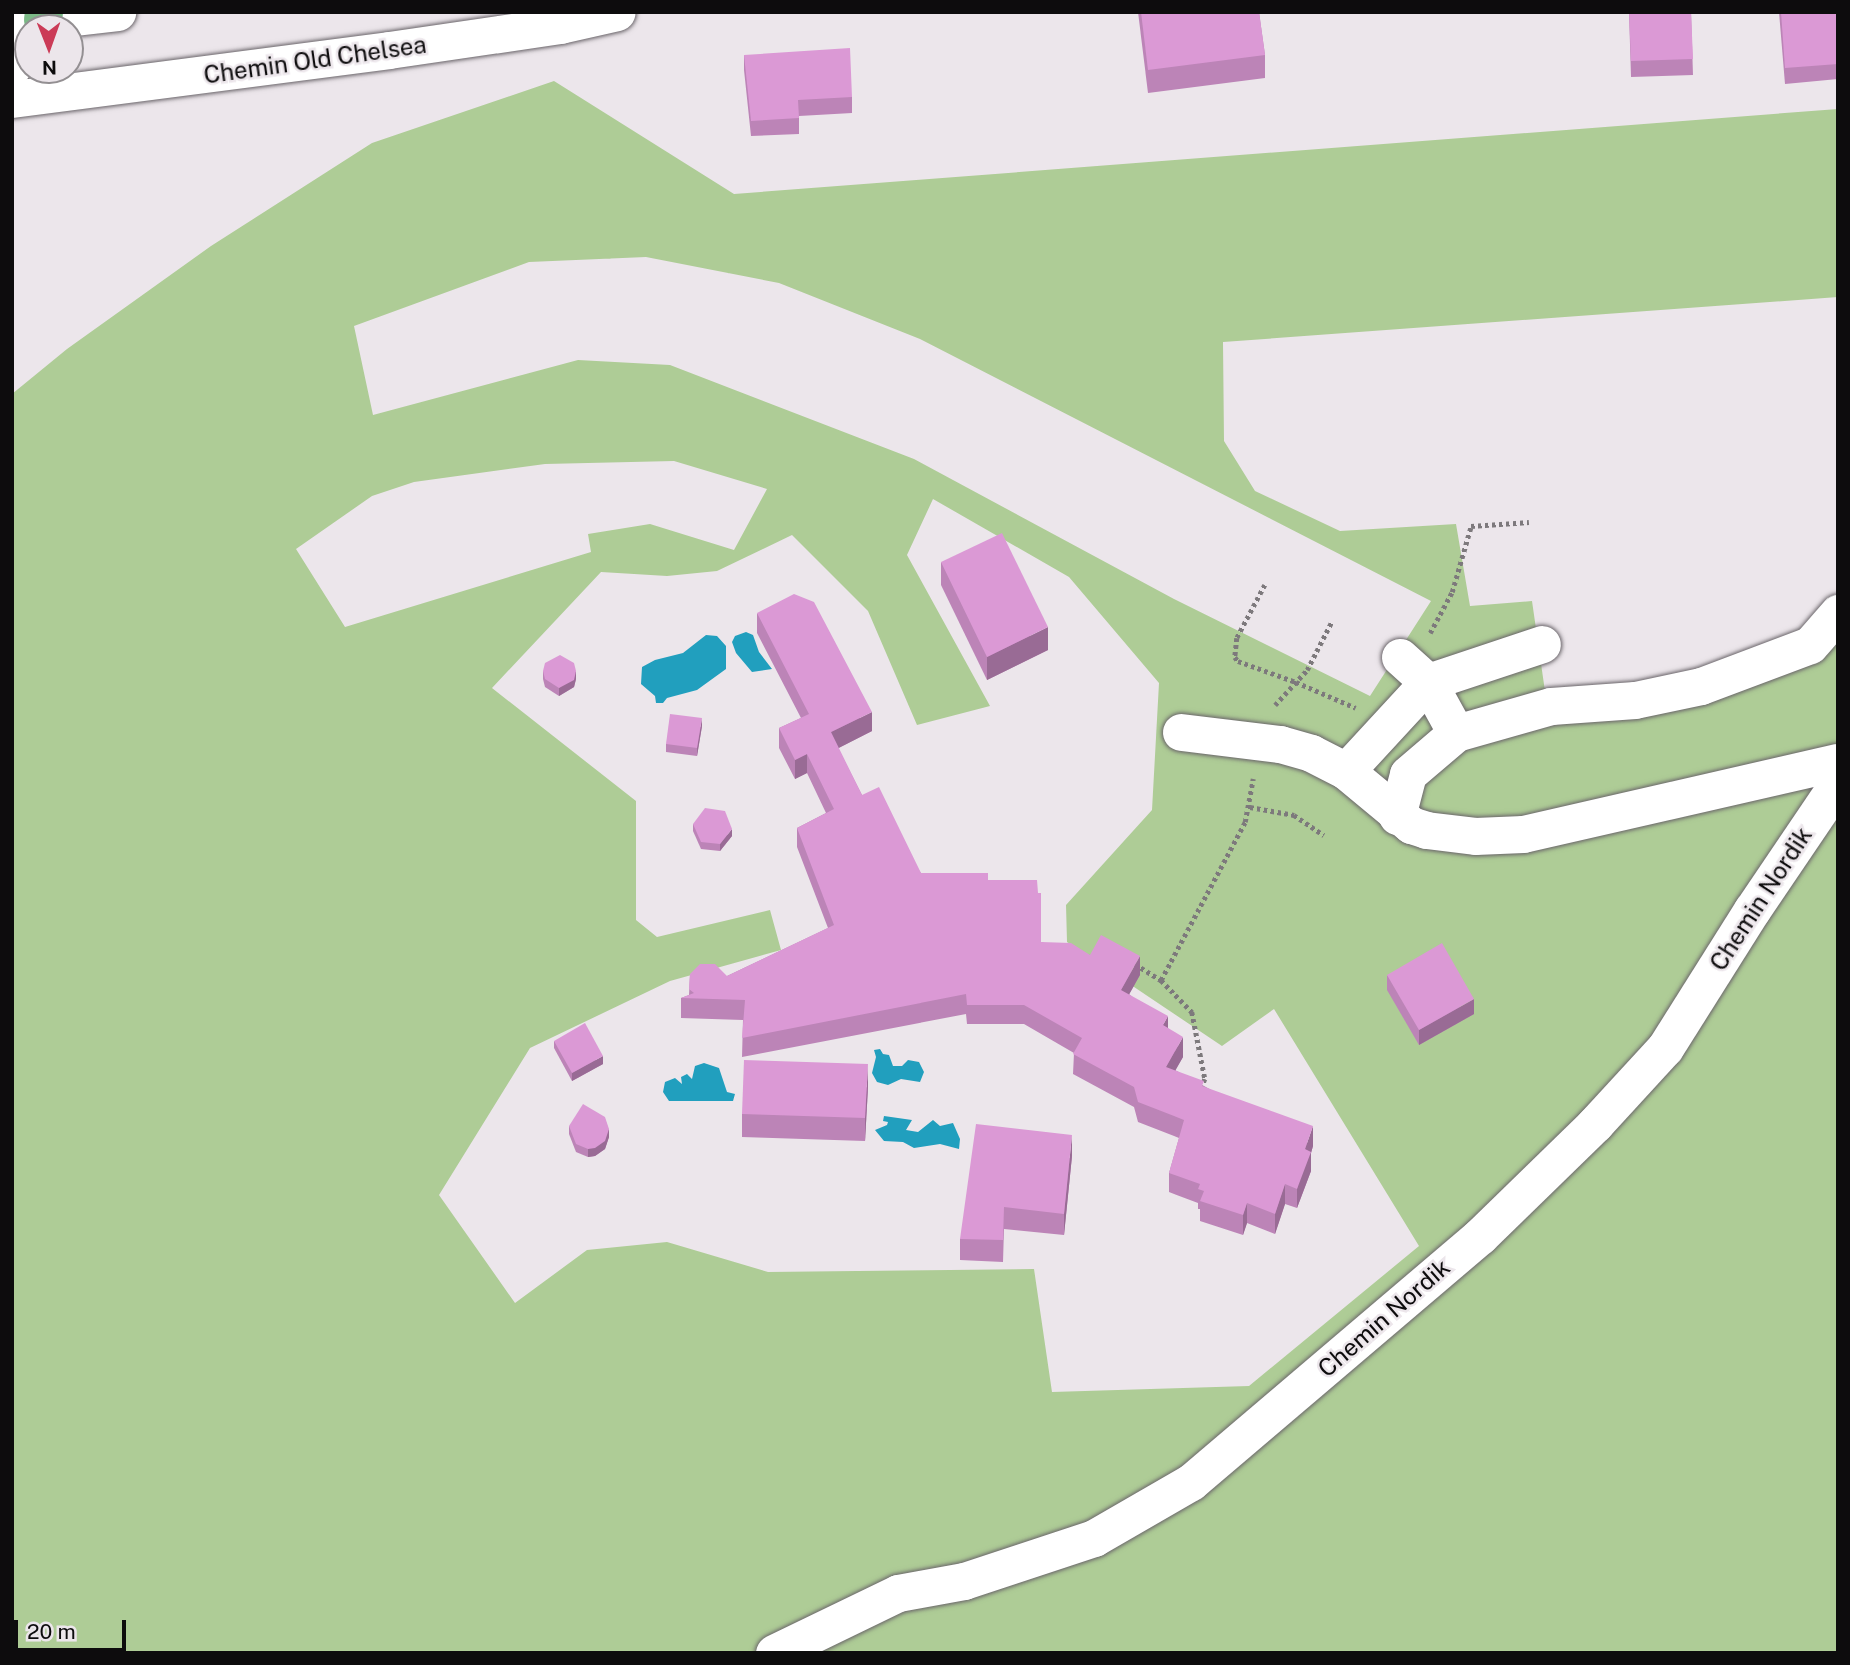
<!DOCTYPE html>
<style>
body{margin:0}
#map{position:relative;width:1850px;height:1665px;overflow:hidden;background:#ece6eb;font-family:"Public Sans",sans-serif}
div>[style]{position:absolute}
[style*='--x']{left:calc(var(--x)*1px);top:calc(var(--y)*1px);width:calc(var(--w)*1px);rotate:calc(var(--a)*1deg)}
.green>*{inset:0;background:#aecc96}
.water>*{inset:0;background:#219fbe}
.path>*{height:4.5px;margin-top:-2.25px;transform-origin:0;background:repeating-linear-gradient(90deg,#7d797c 0 3.5px,transparent 0 7px)}
.roads{filter:drop-shadow(0 0 2px #6a656a) drop-shadow(0 0 2px #6a656a)}
.minor>*{height:37px;margin:-18.5px;padding:0 18.5px;transform-origin:18.5px;border-radius:18.5px;background:#fff}
.highway>*{height:38px;margin:-19px;padding:0 19px;transform-origin:19px;border-radius:19px;background:#7bb986}
.wall>*{inset:0;background:#bc84b7}
.shaded-wall>*{inset:0;background:#996b95}
.building>*{inset:0;background:#db99d5}
span{translate:-50% -50%;white-space:nowrap;text-align:center;line-height:1.15;-webkit-text-stroke:5px #ece6eb;paint-order:stroke}
.street-label{font-size:24px;color:#0d0c0d}
.frame{position:absolute;inset:0;border:14px solid #0d0c0d;pointer-events:none}
.north{position:absolute;left:14px;top:14px;width:70px;height:70px;box-sizing:border-box;background:#ece6eb;border:2px solid #938f92;border-radius:50%;rotate:179deg;font-size:19px;font-weight:700;line-height:28px;text-align:center;color:#0d0c0d}
.north::after{content:'';display:block;margin:auto;width:24px;height:32px;background:#cb3b57;clip-path:polygon(50% 0,100% 100%,50% 72%,0 100%)}
.scale{position:absolute;left:14px;top:1620px;width:112px;height:32px;box-sizing:border-box;border:4px solid #0d0c0d;border-top:0;padding-left:9px;font-size:21px;line-height:24px;white-space:nowrap;color:#0d0c0d;-webkit-text-stroke:5px #ece6eb;paint-order:stroke}
</style>
<div id="map">
<div class="green">
<div style="clip-path:polygon(evenodd,554px 81px,734px 194px,1838px 109px,1838px 297px,1223px 342px,1224px 441px,1255px 491px,1340px 531px,1456px 524px,1470px 606px,1532px 601px,1550px 726px,1709px 700px,1838px 625px,1838px 1653px,12px 1653px,12px 394px,67px 349px,211px 246px,372px 143px,554px 81px,646px 257px,779px 283px,920px 339px,1431px 601px,1370px 696px,1174px 599px,914px 459px,670px 365px,578px 360px,373px 415px,354px 326px,529px 262px,646px 257px,554px 81px,674px 461px,767px 489px,734px 550px,650px 524px,588px 534px,591px 552px,345px 627px,296px 549px,372px 496px,414px 482px,545px 464px,674px 461px,554px 81px,933px 499px,1069px 577px,1159px 683px,1152px 810px,1066px 905px,1067px 942px,1222px 1046px,1274px 1009px,1419px 1246px,1249px 1386px,1052px 1392px,1034px 1269px,768px 1272px,667px 1242px,587px 1250px,515px 1303px,439px 1195px,530px 1048px,670px 981px,781px 950px,770px 910px,657px 937px,636px 920px,636px 801px,492px 688px,601px 572px,667px 576px,717px 571px,792px 535px,868px 611px,917px 725px,990px 706px,907px 555px,933px 499px)"></div>
</div>
<div class="water">
<div style="clip-path:polygon(746px 632px,753px 635px,759px 652px,772px 669px,752px 672px,736px 653px,732px 642px,735px 636px)"></div>
<div style="clip-path:polygon(706px 635px,717px 636px,726px 646px,726px 669px,697px 690px,667px 698px,663px 703px,656px 703px,655px 696px,641px 684px,642px 667px,655px 660px,683px 653px)"></div>
<div style="clip-path:polygon(880px 1049px,883px 1054px,889px 1055px,893px 1066px,902px 1066px,908px 1060px,919px 1062px,924px 1072px,920px 1082px,901px 1079px,888px 1085px,877px 1082px,872px 1073px,876px 1057px,874px 1050px)"></div>
<div style="clip-path:polygon(704px 1063px,719px 1068px,727px 1092px,735px 1094px,733px 1101px,669px 1101px,663px 1092px,665px 1082px,675px 1078px,682px 1084px,681px 1077px,687px 1074px,692px 1079px,695px 1066px)"></div>
<div style="clip-path:polygon(884px 1116px,912px 1120px,906px 1130px,918px 1132px,933px 1120px,940px 1126px,953px 1123px,960px 1139px,959px 1149px,940px 1144px,914px 1148px,903px 1142px,884px 1141px,875px 1130px,887px 1125px,888px 1122px,883px 1121px)"></div>
</div>
<div class="path">
<div style="--x:1265;--y:585;--w:60;--a:117.8"></div>
<div style="--x:1237;--y:638;--w:19;--a:96"></div>
<div style="--x:1235;--y:657;--w:5;--a:53"></div>
<div style="--x:1238;--y:661;--w:62;--a:19.9"></div>
<div style="--x:1296;--y:682;--w:65;--a:23.4"></div>
<div style="--x:1430;--y:633;--w:47;--a:-61.8"></div>
<div style="--x:1452;--y:592;--w:69;--a:-73.9"></div>
<div style="--x:1471;--y:526;--w:58;--a:-3.9"></div>
<div style="--x:1275;--y:705;--w:47;--a:-47.6"></div>
<div style="--x:1307;--y:670;--w:55;--a:-63"></div>
<div style="--x:1250;--y:807;--w:45;--a:10.3"></div>
<div style="--x:1294;--y:815;--w:36;--a:34"></div>
<div style="--x:1135;--y:964;--w:31;--a:32"></div>
<div style="--x:1161;--y:980;--w:45;--a:45.9"></div>
<div style="--x:1192;--y:1012;--w:68;--a:79"></div>
<div style="--x:1205;--y:1079;--w:9;--a:111"></div>
<div style="--x:1161;--y:980;--w:179;--a:-62"></div>
<div style="--x:1245;--y:822;--w:44;--a:-79.5"></div>
</div>
<div class="roads">
<div class="minor">
<div style="--x:12;--y:24;--w:106;--a:-6.5"></div>
<div style="--x:12;--y:67;--w:24;--a:-48"></div>
<div style="--x:12;--y:99;--w:380;--a:-7.4"></div>
<div style="--x:389;--y:50;--w:173;--a:-8.3"></div>
<div style="--x:560;--y:25;--w:58;--a:-12.8"></div>
<div style="--x:1400;--y:657;--w:38;--a:42"></div>
<div style="--x:1428;--y:682;--w:58;--a:61.2"></div>
<div style="--x:1181;--y:732;--w:100;--a:6.9"></div>
<div style="--x:1280;--y:744;--w:32;--a:16"></div>
<div style="--x:1311;--y:753;--w:39;--a:27"></div>
<div style="--x:1346;--y:771;--w:85;--a:39.7"></div>
<div style="--x:1411;--y:825;--w:16;--a:18"></div>
<div style="--x:1426;--y:830;--w:49;--a:7"></div>
<div style="--x:1475;--y:836;--w:48;--a:-2.4"></div>
<div style="--x:1523;--y:834;--w:323;--a:-12.9"></div>
<div style="--x:1346;--y:771;--w:121;--a:-47.3"></div>
<div style="--x:1428;--y:682;--w:120;--a:-18.4"></div>
<div style="--x:1397;--y:816;--w:43;--a:-75.3"></div>
<div style="--x:1408;--y:774;--w:63;--a:-40.5"></div>
<div style="--x:1456;--y:733;--w:99;--a:-15.9"></div>
<div style="--x:1551;--y:706;--w:84;--a:-4.1"></div>
<div style="--x:1635;--y:700;--w:67;--a:-12"></div>
<div style="--x:1701;--y:686;--w:116;--a:-20.6"></div>
<div style="--x:1810;--y:645;--w:43;--a:-48.8"></div>
<div style="--x:774;--y:1653;--w:138;--a:-25.8"></div>
<div style="--x:898;--y:1593;--w:67;--a:-10.3"></div>
<div style="--x:964;--y:1581;--w:137;--a:-18.3"></div>
<div style="--x:1094;--y:1538;--w:112;--a:-30"></div>
<div style="--x:1191;--y:1482;--w:380;--a:-40.4"></div>
<div style="--x:1480;--y:1236;--w:161;--a:-44.2"></div>
<div style="--x:1595;--y:1124;--w:103;--a:-47.4"></div>
<div style="--x:1665;--y:1048;--w:163;--a:-57.8"></div>
<div style="--x:1752;--y:910;--w:153;--a:-55.9"></div>
</div>
<div class="highway">
<div style="--x:43;--y:20;--w:8;--a:-83"></div>
</div>
</div>
<div class="wall">
<div style="clip-path:polygon(1138px 12px,1259px 12px,1265px 55px,1265px 78px,1148px 93px)"></div>
<div style="clip-path:polygon(1629px 12px,1691px 12px,1693px 75px,1631px 77px)"></div>
<div style="clip-path:polygon(1779px 12px,1838px 12px,1838px 79px,1785px 84px)"></div>
<div style="clip-path:polygon(744px 55px,852px 97px,852px 113px,799px 116px,799px 134px,751px 136px,744px 70px)"></div>
<div style="clip-path:polygon(941px 562px,1048px 650px,987px 680px,941px 585px)"></div>
<div style="clip-path:polygon(757px 613px,872px 731px,838px 748px,862px 795px,921px 873px,988px 880px,1038px 893px,1041px 942px,1090px 955px,1140px 975px,1129px 994px,1168px 1028px,1183px 1057px,1175px 1070px,1313px 1146px,1311px 1153px,1311px 1171px,1297px 1208px,1285px 1204px,1275px 1234px,1247px 1223px,1243px 1235px,1200px 1221px,1200px 1209px,1198px 1209px,1198px 1203px,1169px 1192px,1169px 1173px,1179px 1138px,1138px 1122px,1134px 1107px,1073px 1074px,1074px 1053px,1024px 1024px,967px 1024px,966px 1014px,742px 1057px,743px 1020px,681px 1018px,681px 998px,689px 995px,690px 974px,727px 976px,828px 928px,797px 847px,797px 828px,826px 813px,807px 773px,795px 779px,779px 748px,779px 728px,801px 718px,757px 633px)"></div>
<div style="clip-path:polygon(543px 671px,576px 679px,574px 687px,559px 696px,545px 687px,543px 679px)"></div>
<div style="clip-path:polygon(702px 726px,697px 756px,666px 752px,666px 744px)"></div>
<div style="clip-path:polygon(693px 824px,732px 836px,720px 851px,701px 849px,693px 831px)"></div>
<div style="clip-path:polygon(1387px 975px,1474px 1014px,1419px 1045px,1387px 990px)"></div>
<div style="clip-path:polygon(554px 1041px,603px 1064px,572px 1081px,554px 1048px)"></div>
<div style="clip-path:polygon(868px 1087px,865px 1141px,742px 1137px,742px 1114px)"></div>
<div style="clip-path:polygon(569px 1126px,609px 1137px,605px 1149px,595px 1156px,588px 1157px,576px 1152px,569px 1134px)"></div>
<div style="clip-path:polygon(1072px 1156px,1064px 1235px,1004px 1229px,1003px 1262px,960px 1260px,960px 1239px)"></div>
</div>
<div class="shaded-wall">
<div style="clip-path:polygon(1048px 627px,1048px 650px,987px 680px,987px 657px)"></div>
<div style="clip-path:polygon(576px 671px,576px 679px,574px 687px,559px 696px,559px 688px)"></div>
<div style="clip-path:polygon(872px 712px,872px 731px,831px 752px,831px 732px)"></div>
<div style="clip-path:polygon(702px 718px,702px 726px,697px 756px,697px 748px)"></div>
<div style="clip-path:polygon(807px 754px,807px 773px,795px 779px,795px 760px)"></div>
<div style="clip-path:polygon(732px 829px,732px 836px,720px 851px,720px 844px)"></div>
<div style="clip-path:polygon(1140px 956px,1140px 975px,1121px 1009px,1121px 990px)"></div>
<div style="clip-path:polygon(1474px 999px,1474px 1014px,1419px 1045px,1419px 1030px)"></div>
<div style="clip-path:polygon(1168px 1016px,1168px 1035px,1163px 1025px)"></div>
<div style="clip-path:polygon(1183px 1037px,1183px 1057px,1166px 1087px,1166px 1067px)"></div>
<div style="clip-path:polygon(603px 1056px,603px 1064px,572px 1081px,572px 1073px)"></div>
<div style="clip-path:polygon(868px 1064px,868px 1087px,865px 1141px,865px 1118px)"></div>
<div style="clip-path:polygon(1313px 1126px,1313px 1146px,1311px 1153px,1311px 1171px,1297px 1208px,1297px 1189px,1305px 1149px)"></div>
<div style="clip-path:polygon(609px 1129px,609px 1137px,605px 1149px,595px 1156px,588px 1157px,588px 1149px)"></div>
<div style="clip-path:polygon(1072px 1135px,1072px 1156px,1064px 1235px,1064px 1214px)"></div>
<div style="clip-path:polygon(1285px 1184px,1285px 1204px,1275px 1234px,1275px 1214px)"></div>
<div style="clip-path:polygon(1247px 1203px,1247px 1223px,1243px 1235px,1243px 1215px)"></div>
</div>
<div class="building">
<div style="clip-path:polygon(1141px 12px,1259px 12px,1265px 55px,1148px 70px)"></div>
<div style="clip-path:polygon(1629px 12px,1691px 12px,1693px 59px,1631px 61px)"></div>
<div style="clip-path:polygon(1781px 12px,1838px 12px,1838px 64px,1785px 68px)"></div>
<div style="clip-path:polygon(850px 48px,852px 97px,798px 100px,799px 118px,751px 121px,744px 55px)"></div>
<div style="clip-path:polygon(1002px 533px,1048px 627px,987px 657px,941px 562px)"></div>
<div style="clip-path:polygon(794px 594px,814px 602px,872px 712px,831px 732px,862px 795px,879px 787px,921px 873px,988px 873px,988px 880px,1037px 880px,1038px 893px,1041px 893px,1041px 942px,1071px 943px,1090px 955px,1101px 935px,1140px 956px,1121px 990px,1168px 1016px,1163px 1025px,1183px 1037px,1166px 1067px,1204px 1081px,1202px 1086px,1313px 1126px,1305px 1149px,1311px 1152px,1297px 1189px,1285px 1184px,1275px 1214px,1247px 1203px,1243px 1215px,1200px 1201px,1204px 1191px,1198px 1189px,1200px 1184px,1169px 1173px,1184px 1120px,1138px 1102px,1134px 1087px,1073px 1054px,1082px 1038px,1024px 1005px,967px 1005px,966px 994px,742px 1038px,745px 1000px,681px 998px,694px 993px,689px 989px,690px 974px,700px 964px,715px 964px,727px 976px,834px 925px,797px 828px,834px 809px,807px 754px,795px 760px,779px 728px,809px 714px,757px 613px)"></div>
<div style="clip-path:polygon(560px 655px,574px 663px,576px 671px,574px 680px,559px 688px,545px 679px,543px 671px,545px 663px)"></div>
<div style="clip-path:polygon(670px 714px,702px 718px,697px 748px,666px 744px)"></div>
<div style="clip-path:polygon(705px 808px,725px 811px,732px 829px,720px 844px,701px 842px,693px 824px)"></div>
<div style="clip-path:polygon(1442px 943px,1474px 999px,1419px 1030px,1387px 975px)"></div>
<div style="clip-path:polygon(585px 1023px,603px 1056px,572px 1073px,554px 1041px)"></div>
<div style="clip-path:polygon(744px 1060px,868px 1064px,865px 1118px,742px 1114px)"></div>
<div style="clip-path:polygon(583px 1104px,605px 1117px,609px 1129px,605px 1141px,595px 1148px,588px 1149px,576px 1144px,569px 1126px)"></div>
<div style="clip-path:polygon(976px 1124px,1072px 1135px,1064px 1214px,1004px 1207px,1003px 1240px,960px 1239px)"></div>
</div>
<div class="street-label">
<span style="left:315px;top:60px;rotate:-8deg">Chemin Old Chelsea</span>
<span style="left:1761px;top:899px;rotate:-57deg">Chemin Nordik</span>
<span style="left:1384px;top:1318px;rotate:-41deg">Chemin Nordik</span>
</div>
<div class="frame"></div>
<div class="north">N</div>
<div class="scale">20 m</div>
</div>
